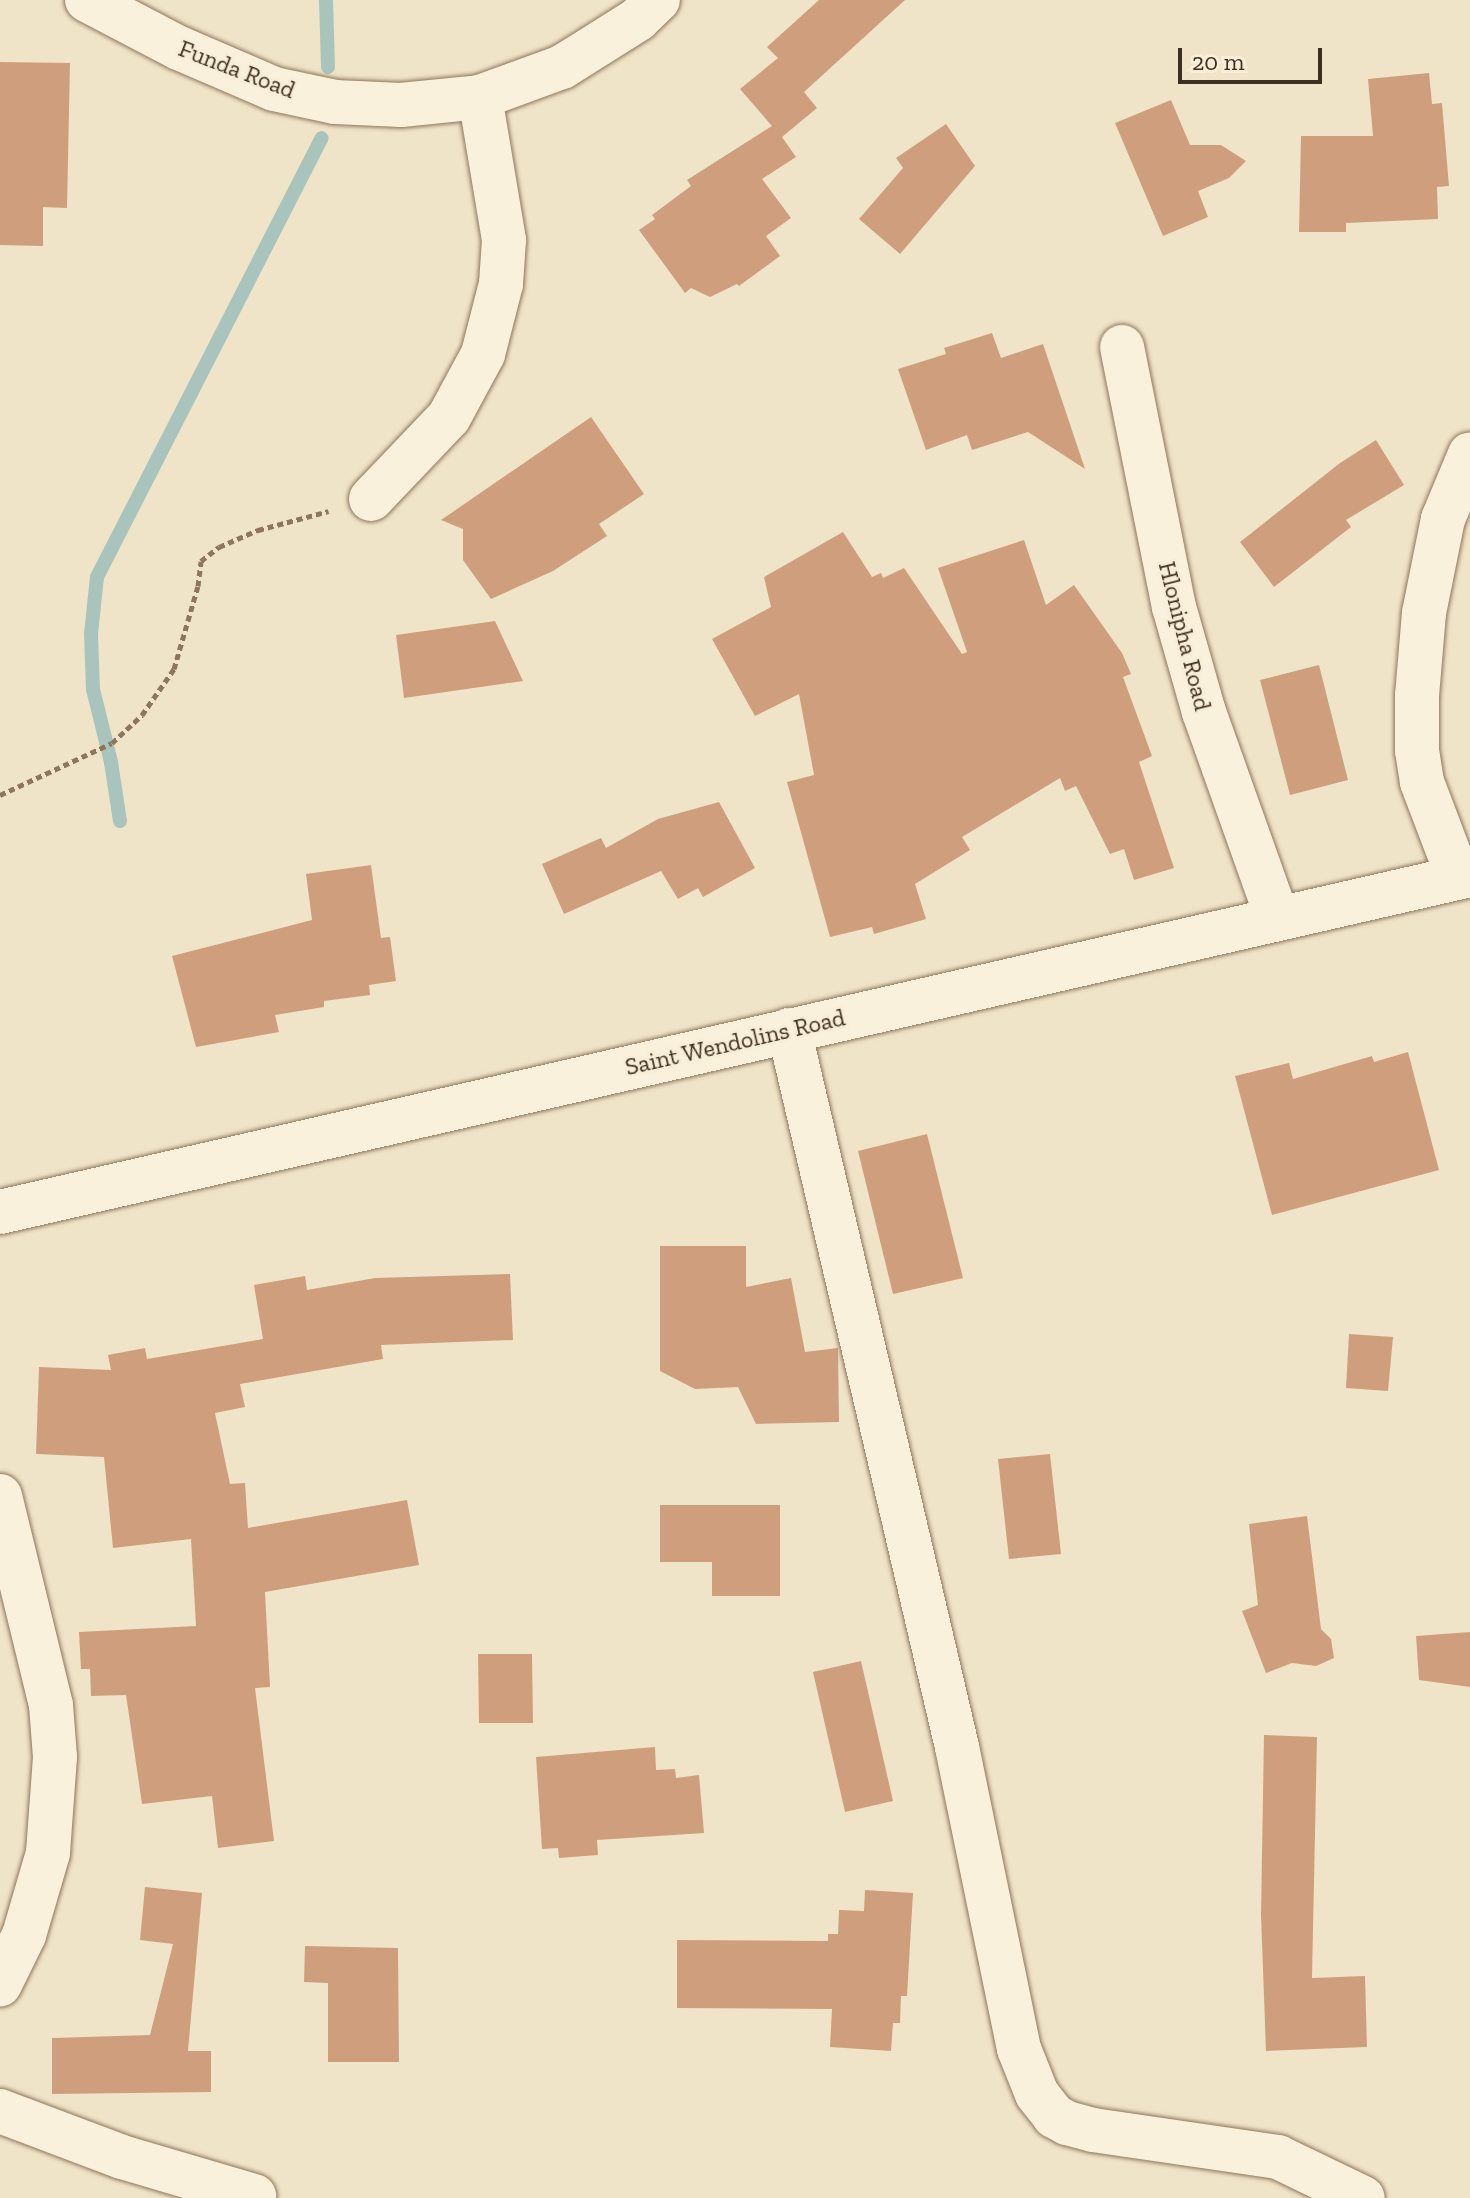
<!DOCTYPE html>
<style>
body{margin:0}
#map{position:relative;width:1470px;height:2198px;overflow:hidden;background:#f0e4c8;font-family:"Zilla Slab",serif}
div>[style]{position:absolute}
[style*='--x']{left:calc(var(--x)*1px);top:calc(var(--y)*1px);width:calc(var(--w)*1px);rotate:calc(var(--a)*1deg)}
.stream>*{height:14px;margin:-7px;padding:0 7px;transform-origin:7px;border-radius:7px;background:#a9c4bc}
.building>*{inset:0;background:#cf9f7d}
.path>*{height:5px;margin-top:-2.5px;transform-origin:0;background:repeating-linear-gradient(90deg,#8d765c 0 6px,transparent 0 10px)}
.roads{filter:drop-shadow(0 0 2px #8d765c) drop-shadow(0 0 2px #8d765c)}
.minor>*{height:44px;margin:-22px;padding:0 22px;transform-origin:22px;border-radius:22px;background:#faf1dc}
span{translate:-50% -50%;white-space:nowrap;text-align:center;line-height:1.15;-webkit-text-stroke:6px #f7eed8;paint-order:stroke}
.street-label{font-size:24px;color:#3d2e20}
.scale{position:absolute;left:1178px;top:48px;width:144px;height:36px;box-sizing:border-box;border:4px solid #3d2e20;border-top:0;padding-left:10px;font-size:24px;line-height:28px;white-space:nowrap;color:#3d2e20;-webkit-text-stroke:6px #f7eed8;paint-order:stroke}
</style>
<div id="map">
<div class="stream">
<div style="--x:326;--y:0;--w:67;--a:88.3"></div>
<div style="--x:120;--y:821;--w:60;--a:-98.7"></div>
<div style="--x:111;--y:762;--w:75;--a:-103.9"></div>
<div style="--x:93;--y:689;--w:55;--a:-92.1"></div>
<div style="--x:91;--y:634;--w:57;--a:-84"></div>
<div style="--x:97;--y:577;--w:493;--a:-62.9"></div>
</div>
<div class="building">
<div style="clip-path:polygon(819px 0,905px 0,804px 92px,817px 108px,782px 137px,796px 157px,762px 179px,791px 218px,766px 236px,780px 256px,739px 286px,737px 284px,710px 297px,691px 288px,685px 293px,639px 230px,655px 219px,652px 215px,691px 186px,687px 180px,772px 126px,740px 89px,778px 58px,767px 47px)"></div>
<div style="clip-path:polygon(0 62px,70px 63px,67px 208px,43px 207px,43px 246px,0 245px)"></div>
<div style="clip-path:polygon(1429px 73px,1432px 104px,1442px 103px,1449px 186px,1437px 187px,1438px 219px,1346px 223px,1346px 232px,1299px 232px,1301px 136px,1373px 136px,1368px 79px)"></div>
<div style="clip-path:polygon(1171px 100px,1190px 145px,1221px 145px,1246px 161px,1229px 178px,1198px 191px,1208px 217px,1163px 236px,1115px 123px)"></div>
<div style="clip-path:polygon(946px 124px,975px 166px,900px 254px,859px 219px,903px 168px,896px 158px)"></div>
<div style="clip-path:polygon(992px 333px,1001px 358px,1043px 344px,1085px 469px,1028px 432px,972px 450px,967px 435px,926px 450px,898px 369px,946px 354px,944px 348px)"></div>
<div style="clip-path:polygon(591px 417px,644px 494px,599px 524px,607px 536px,553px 571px,491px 599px,463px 560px,463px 529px,441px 520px)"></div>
<div style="clip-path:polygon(1376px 440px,1404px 485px,1346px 520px,1351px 527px,1274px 587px,1240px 542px,1340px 463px)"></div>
<div style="clip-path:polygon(843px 532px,872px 577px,881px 573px,883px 578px,904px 568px,962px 654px,967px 652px,938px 568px,1024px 540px,1046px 605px,1074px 585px,1122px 653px,1131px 674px,1123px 677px,1152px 756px,1139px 762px,1174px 868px,1134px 880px,1124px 849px,1110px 854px,1076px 786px,1065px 791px,1060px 778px,962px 837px,970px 850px,915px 884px,926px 919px,874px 934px,872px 927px,830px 937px,787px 782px,814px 775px,799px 694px,755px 716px,712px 639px,771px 607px,764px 577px)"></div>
<div style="clip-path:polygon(495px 621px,523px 681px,404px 698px,396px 635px)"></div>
<div style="clip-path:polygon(1319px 665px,1348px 780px,1290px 795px,1260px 680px)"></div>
<div style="clip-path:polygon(719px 802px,755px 868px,703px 897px,698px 888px,678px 899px,661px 871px,564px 914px,542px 864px,601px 838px,606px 848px,658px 819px)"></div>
<div style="clip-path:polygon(371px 865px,381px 938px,390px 937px,396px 981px,369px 985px,370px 995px,324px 1001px,324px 1007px,275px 1015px,279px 1032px,196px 1047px,172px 956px,312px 920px,306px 874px)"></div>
<div style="clip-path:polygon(1408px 1052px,1439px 1170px,1272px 1215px,1235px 1076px,1289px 1063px,1293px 1079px,1372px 1056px,1374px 1062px)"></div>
<div style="clip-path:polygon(927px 1134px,963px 1278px,893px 1294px,858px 1151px)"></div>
<div style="clip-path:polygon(660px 1246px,746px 1246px,746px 1287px,791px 1278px,805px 1352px,838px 1348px,839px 1422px,756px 1424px,738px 1387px,695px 1389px,660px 1371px)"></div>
<div style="clip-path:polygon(510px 1274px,513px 1340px,381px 1345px,383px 1359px,240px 1384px,245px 1407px,215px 1413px,230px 1484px,245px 1483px,248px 1528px,407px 1500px,419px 1565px,265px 1592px,270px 1687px,255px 1688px,274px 1841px,218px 1848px,212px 1796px,142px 1804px,126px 1695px,91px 1696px,90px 1669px,81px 1669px,79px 1632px,196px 1626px,191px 1539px,113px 1548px,104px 1457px,36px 1454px,39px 1367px,111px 1370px,108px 1355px,145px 1348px,147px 1359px,263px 1339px,254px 1285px,305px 1276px,307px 1290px,375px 1278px)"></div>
<div style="clip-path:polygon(1349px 1334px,1393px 1337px,1388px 1391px,1346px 1388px)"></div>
<div style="clip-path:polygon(1050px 1454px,1061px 1554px,1009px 1559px,998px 1459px)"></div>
<div style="clip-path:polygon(660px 1505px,780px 1505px,780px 1596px,712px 1596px,712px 1562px,660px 1562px)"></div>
<div style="clip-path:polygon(1307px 1516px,1321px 1629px,1331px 1639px,1334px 1658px,1316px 1666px,1292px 1663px,1266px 1673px,1242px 1611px,1258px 1605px,1249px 1524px)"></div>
<div style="clip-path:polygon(1470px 1632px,1470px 1687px,1419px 1680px,1416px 1636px)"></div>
<div style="clip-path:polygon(478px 1654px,532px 1654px,533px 1723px,479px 1723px)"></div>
<div style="clip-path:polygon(861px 1661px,893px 1801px,845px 1812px,813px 1672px)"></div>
<div style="clip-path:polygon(1264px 1735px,1317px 1737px,1312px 1978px,1365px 1976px,1367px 2047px,1266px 2051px,1261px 1915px)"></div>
<div style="clip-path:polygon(655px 1747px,656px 1770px,675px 1769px,676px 1778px,699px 1775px,704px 1833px,597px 1840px,598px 1855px,559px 1858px,558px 1848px,542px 1849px,536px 1757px)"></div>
<div style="clip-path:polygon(145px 1887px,202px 1893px,188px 2051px,211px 2051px,211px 2092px,52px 2094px,52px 2038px,150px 2035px,173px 1944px,140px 1940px)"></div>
<div style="clip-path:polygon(865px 1890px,913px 1893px,907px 1996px,901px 1996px,900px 2023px,893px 2023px,891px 2051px,830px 2047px,832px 2009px,677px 2008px,677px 1940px,828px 1941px,828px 1934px,838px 1934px,839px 1910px,864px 1911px)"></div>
<div style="clip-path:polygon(305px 1946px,398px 1948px,399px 2062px,328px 2062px,328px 1983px,304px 1982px)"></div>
</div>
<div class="path">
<div style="--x:0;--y:795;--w:123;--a:-24.9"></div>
<div style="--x:112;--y:743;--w:41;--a:-43"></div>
<div style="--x:142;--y:715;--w:56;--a:-55.2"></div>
<div style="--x:174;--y:669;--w:86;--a:-73.9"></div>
<div style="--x:198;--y:586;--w:25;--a:-83"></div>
<div style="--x:201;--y:561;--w:23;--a:-38"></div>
<div style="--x:219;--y:547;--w:43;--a:-23.6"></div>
<div style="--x:258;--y:530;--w:73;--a:-15"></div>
</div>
<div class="roads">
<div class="minor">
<div style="--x:87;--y:0;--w:104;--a:27.6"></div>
<div style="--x:179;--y:48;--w:103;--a:23.3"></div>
<div style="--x:274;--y:89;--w:62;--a:12"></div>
<div style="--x:335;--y:102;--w:66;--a:2.6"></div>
<div style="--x:401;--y:105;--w:79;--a:-5.8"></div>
<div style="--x:480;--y:97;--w:87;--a:-20.1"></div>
<div style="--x:562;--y:67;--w:89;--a:-32.1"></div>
<div style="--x:637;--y:20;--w:29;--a:-44"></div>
<div style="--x:1122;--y:347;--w:265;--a:78.7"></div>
<div style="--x:1174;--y:607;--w:109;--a:74.1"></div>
<div style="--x:1204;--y:712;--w:218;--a:70.4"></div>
<div style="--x:371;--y:499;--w:113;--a:-46.4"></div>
<div style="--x:449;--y:417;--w:72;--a:-61.6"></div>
<div style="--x:483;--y:354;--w:72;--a:-75.6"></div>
<div style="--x:501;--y:284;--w:44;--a:-86.1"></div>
<div style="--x:504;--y:240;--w:145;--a:-99.5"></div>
<div style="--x:1458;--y:877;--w:102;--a:-110.8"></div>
<div style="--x:1422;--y:782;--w:31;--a:-99"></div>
<div style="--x:1417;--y:751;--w:55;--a:-90"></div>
<div style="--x:1417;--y:696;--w:83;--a:-85.2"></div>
<div style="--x:1424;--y:613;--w:96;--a:-78.6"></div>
<div style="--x:1443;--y:519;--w:70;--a:-67.4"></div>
<div style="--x:789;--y:1030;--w:736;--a:76.81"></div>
<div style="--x:957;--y:1747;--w:308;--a:78.4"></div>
<div style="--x:1019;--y:2049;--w:48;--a:68.2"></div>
<div style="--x:1037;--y:2094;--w:28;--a:52"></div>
<div style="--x:1054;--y:2116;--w:15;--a:28"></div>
<div style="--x:1067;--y:2123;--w:27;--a:15"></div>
<div style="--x:1093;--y:2130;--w:187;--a:8.3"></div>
<div style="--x:1278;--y:2157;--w:94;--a:25.8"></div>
<div style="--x:0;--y:1212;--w:1508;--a:-12.91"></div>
<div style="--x:0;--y:1496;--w:215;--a:76.3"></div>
<div style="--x:51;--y:1705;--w:52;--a:85.6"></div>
<div style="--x:55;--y:1757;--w:96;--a:94.2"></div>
<div style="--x:48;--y:1853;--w:85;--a:106.3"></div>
<div style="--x:24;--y:1935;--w:55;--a:116.1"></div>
<div style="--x:0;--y:2111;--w:130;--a:20.7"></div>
<div style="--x:122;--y:2157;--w:138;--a:16.5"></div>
</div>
</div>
<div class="street-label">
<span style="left:237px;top:69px;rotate:21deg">Funda Road</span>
<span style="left:1185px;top:636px;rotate:76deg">Hlonipha Road</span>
<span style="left:735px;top:1042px;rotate:-13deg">Saint Wendolins Road</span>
</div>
<div class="scale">20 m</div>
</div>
